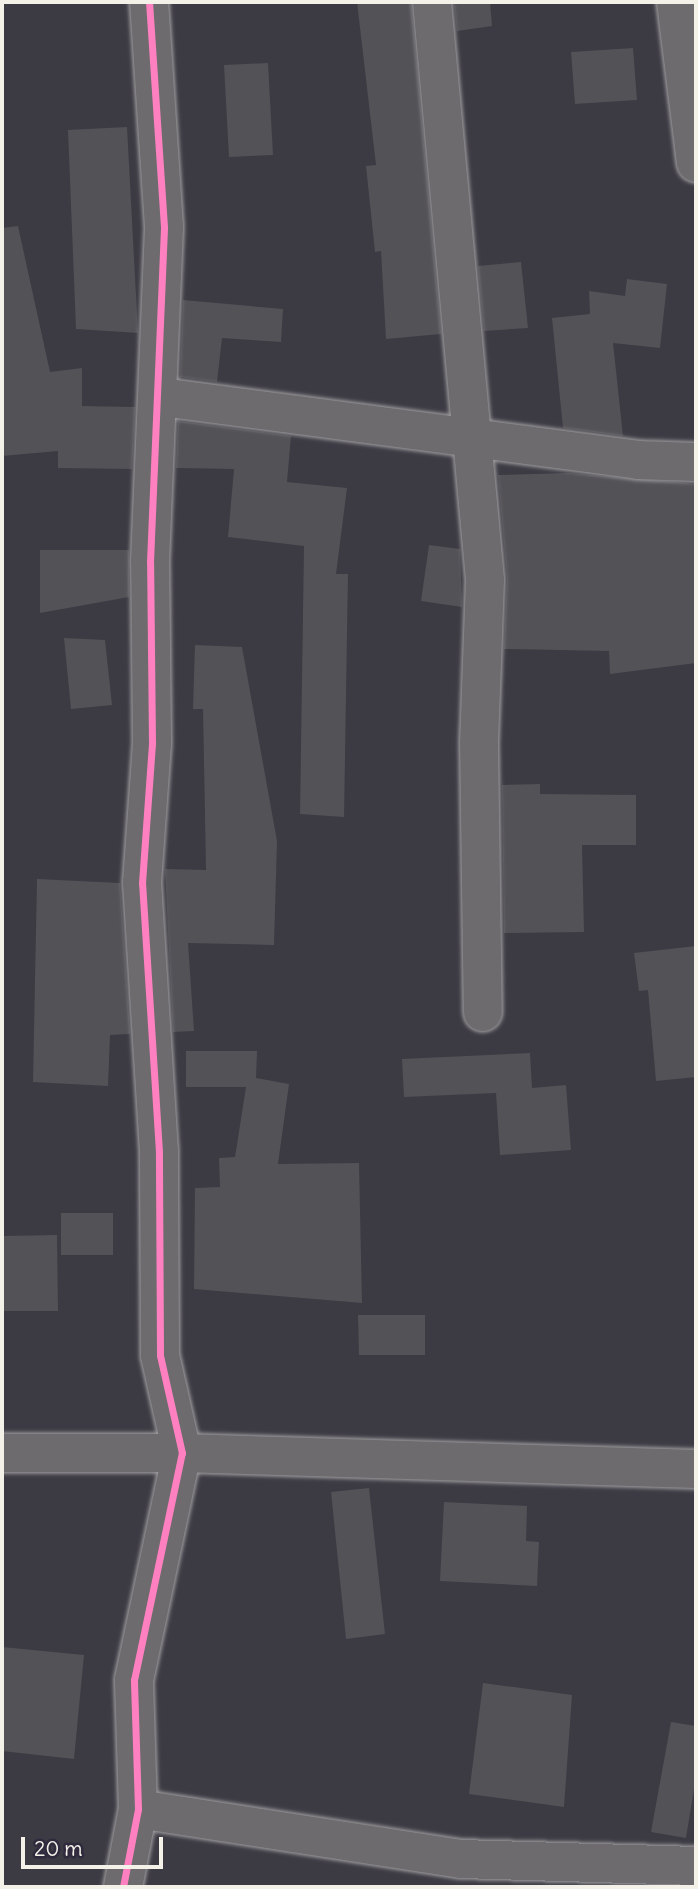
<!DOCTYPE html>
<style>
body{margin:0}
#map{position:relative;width:698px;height:1889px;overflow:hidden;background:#3c3a43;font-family:Delius,sans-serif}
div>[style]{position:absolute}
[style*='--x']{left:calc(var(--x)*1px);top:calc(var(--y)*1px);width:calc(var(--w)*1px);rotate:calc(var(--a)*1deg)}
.building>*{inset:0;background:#535257}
.roads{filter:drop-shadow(0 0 2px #9f9ea0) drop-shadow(0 0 2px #9f9ea0)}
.minor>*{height:38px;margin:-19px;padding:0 19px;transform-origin:19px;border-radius:19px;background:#6e6b6e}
.cycleway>*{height:7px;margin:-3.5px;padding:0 3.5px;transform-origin:3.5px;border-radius:3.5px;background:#ff80c0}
span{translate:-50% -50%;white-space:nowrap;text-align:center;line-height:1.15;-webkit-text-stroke:5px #2f2a3d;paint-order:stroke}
.frame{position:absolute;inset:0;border:4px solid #f4f1e8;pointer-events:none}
.scale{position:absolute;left:21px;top:1837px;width:142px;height:32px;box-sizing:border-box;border:4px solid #f4f1e8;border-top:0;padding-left:9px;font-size:21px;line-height:24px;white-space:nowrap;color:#f4f1e8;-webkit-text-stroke:5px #2f2a3d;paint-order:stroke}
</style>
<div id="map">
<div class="building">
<div style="clip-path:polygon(357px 2px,411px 2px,441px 334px,386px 339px,381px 251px,375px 252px,366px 166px,376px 165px)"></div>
<div style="clip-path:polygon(454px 2px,490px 2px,492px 26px,457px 31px)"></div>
<div style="clip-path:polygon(633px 48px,637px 100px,575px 104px,571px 52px)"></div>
<div style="clip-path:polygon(268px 63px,273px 155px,229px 157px,224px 65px)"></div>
<div style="clip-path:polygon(127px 127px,138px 333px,76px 329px,68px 130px)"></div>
<div style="clip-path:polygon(18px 226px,50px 372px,82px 368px,82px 406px,135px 407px,132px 469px,58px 468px,58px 451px,2px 456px,2px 228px)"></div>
<div style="clip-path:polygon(521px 262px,528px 328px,484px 331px,478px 266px)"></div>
<div style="clip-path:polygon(627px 279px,667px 284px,660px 348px,613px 343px,623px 436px,563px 428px,552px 318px,590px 314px,589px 291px,625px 296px)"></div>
<div style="clip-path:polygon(183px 300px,283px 309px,281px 342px,222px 338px,217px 382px,180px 377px)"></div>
<div style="clip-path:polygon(178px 421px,291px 436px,287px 482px,347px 488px,336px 574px,348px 574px,344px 817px,300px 814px,304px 546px,228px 537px,234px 469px,176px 468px)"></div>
<div style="clip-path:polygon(568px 473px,696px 484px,696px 663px,610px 674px,609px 651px,504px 649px,507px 578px,498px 475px)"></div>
<div style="clip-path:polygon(429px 545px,460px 549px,462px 607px,421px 601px)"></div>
<div style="clip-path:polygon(40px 550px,129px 550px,129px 597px,40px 613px)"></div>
<div style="clip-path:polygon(64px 638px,105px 640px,112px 705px,71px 709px)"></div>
<div style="clip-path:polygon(195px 645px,242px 647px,277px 841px,274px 945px,188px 943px,194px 1031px,173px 1032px,165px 869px,206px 870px,203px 709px,193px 709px)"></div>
<div style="clip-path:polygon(540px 784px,540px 794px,636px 795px,636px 845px,582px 845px,584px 932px,504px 933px,502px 785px)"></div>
<div style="clip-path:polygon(37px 879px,120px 883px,130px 1034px,110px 1035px,108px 1086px,33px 1082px)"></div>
<div style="clip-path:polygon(696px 946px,696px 1077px,656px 1081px,648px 990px,639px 991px,634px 953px)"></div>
<div style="clip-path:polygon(186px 1051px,257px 1051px,256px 1078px,289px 1084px,278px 1164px,359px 1163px,362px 1303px,194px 1289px,195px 1188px,220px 1187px,219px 1158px,235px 1157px,246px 1087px,186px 1087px)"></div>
<div style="clip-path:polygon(530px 1053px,532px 1088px,566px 1085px,571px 1150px,500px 1155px,496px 1093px,404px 1097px,402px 1059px)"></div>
<div style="clip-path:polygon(61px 1213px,113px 1213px,113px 1255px,61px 1255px)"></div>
<div style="clip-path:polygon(57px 1235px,58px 1311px,2px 1311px,2px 1236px)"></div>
<div style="clip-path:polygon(358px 1315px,425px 1315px,425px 1355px,359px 1355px)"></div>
<div style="clip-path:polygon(369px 1488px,385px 1634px,346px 1639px,331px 1492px)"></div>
<div style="clip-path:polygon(444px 1502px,527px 1506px,526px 1541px,539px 1542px,537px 1586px,440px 1581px)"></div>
<div style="clip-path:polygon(2px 1647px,84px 1655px,74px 1759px,2px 1751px)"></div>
<div style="clip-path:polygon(483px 1683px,572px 1695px,564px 1807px,469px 1794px)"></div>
<div style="clip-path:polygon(671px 1722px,696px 1726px,696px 1777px,686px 1838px,651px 1832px)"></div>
</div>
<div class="roads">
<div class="minor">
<div style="--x:432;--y:2;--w:580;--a:84.76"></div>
<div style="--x:485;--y:580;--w:162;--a:92.1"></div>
<div style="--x:479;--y:742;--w:270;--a:89.2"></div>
<div style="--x:676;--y:2;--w:162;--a:82.9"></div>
<div style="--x:161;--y:397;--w:481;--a:7.5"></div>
<div style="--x:638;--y:460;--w:58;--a:2"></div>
<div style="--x:2;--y:1453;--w:180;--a:0"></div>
<div style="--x:182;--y:1453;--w:514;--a:1.78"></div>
<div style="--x:138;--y:1809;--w:327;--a:8.8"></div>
<div style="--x:461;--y:1859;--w:235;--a:1.7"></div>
<div style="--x:123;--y:1887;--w:79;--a:-79.1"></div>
<div style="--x:138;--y:1809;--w:129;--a:-91.8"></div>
<div style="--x:134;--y:1680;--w:232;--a:-78.1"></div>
<div style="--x:182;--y:1453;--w:100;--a:-102.7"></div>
<div style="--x:160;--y:1355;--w:203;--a:-90.3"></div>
<div style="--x:159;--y:1152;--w:270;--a:-93.6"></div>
<div style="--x:142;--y:883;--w:140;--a:-85.9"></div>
<div style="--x:152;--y:743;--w:181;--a:-90.6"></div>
<div style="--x:150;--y:562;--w:335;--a:-87.6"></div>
<div style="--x:164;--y:227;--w:225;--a:-93.8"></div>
</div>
</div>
<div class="cycleway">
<div style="--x:123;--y:1887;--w:79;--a:-79.1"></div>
<div style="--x:138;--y:1809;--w:129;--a:-91.8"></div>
<div style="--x:134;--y:1680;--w:232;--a:-78.1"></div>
<div style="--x:182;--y:1453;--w:100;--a:-102.7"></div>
<div style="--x:160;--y:1355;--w:203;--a:-90.3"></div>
<div style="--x:159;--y:1152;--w:270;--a:-93.6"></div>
<div style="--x:142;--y:883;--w:140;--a:-85.9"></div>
<div style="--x:152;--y:743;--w:181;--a:-90.6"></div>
<div style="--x:150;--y:562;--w:335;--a:-87.6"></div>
<div style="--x:164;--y:227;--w:225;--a:-93.8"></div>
</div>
<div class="frame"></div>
<div class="scale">20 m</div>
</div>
